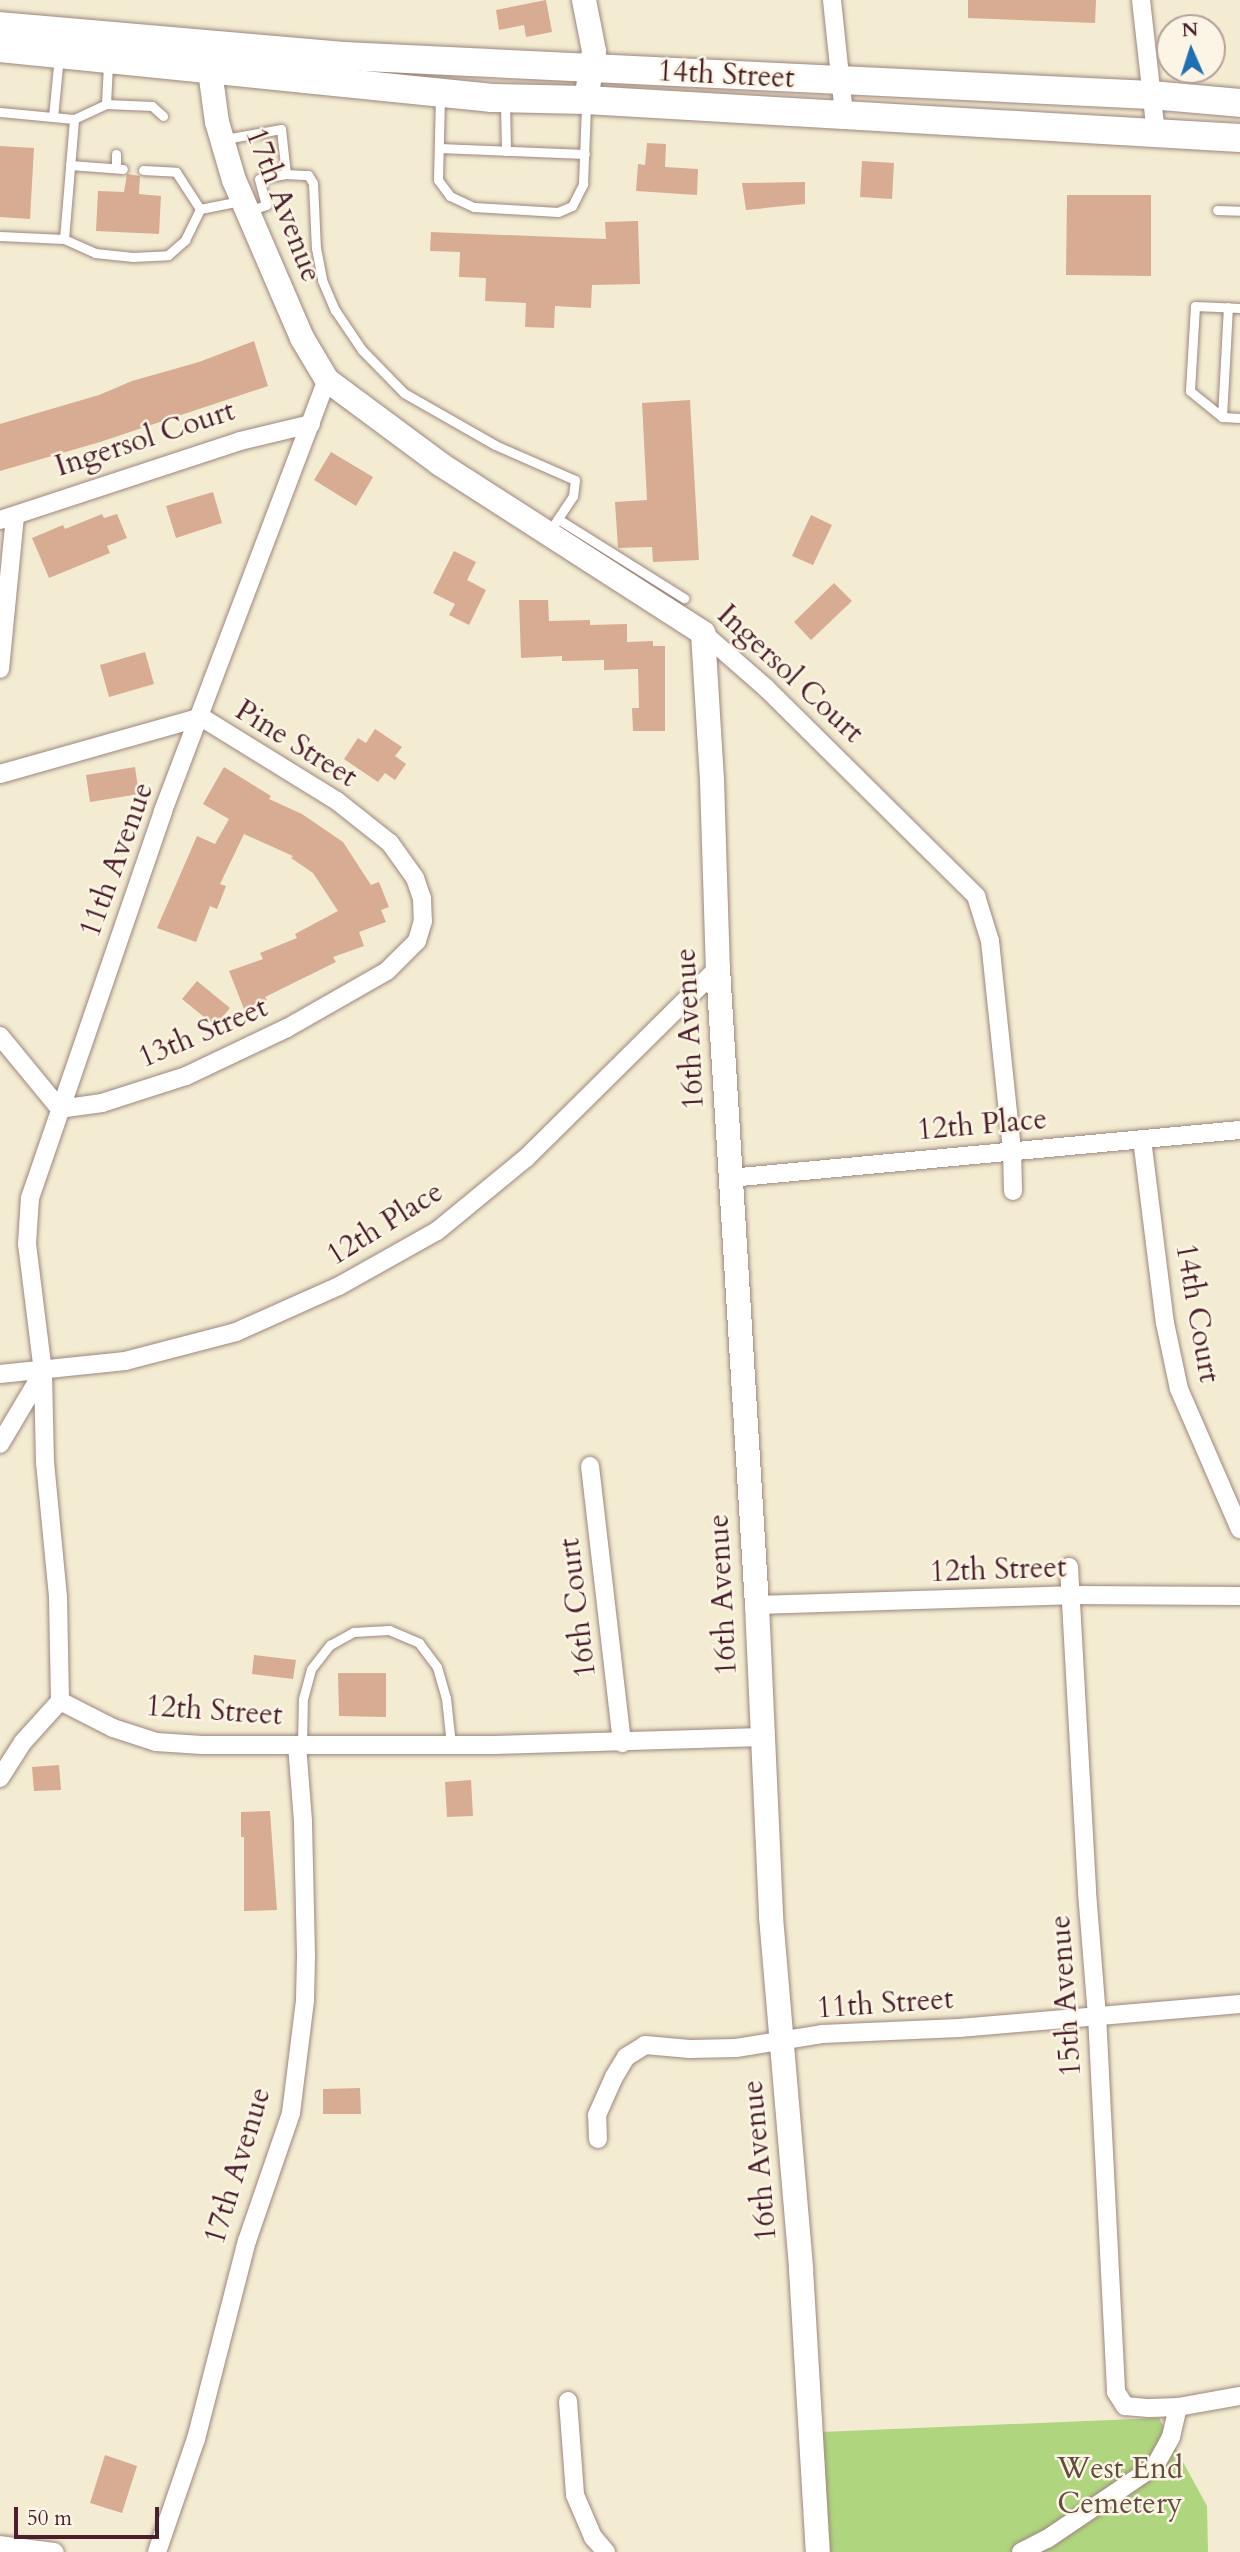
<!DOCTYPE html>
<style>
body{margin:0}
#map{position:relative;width:1240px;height:2552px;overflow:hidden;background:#f3ecd2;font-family:Cardo,serif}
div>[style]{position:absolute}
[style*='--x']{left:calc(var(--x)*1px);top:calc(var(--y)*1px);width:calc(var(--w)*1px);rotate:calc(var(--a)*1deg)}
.green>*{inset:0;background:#afd57f}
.building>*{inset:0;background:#d8ab93}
.roads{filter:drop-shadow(0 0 2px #9e867e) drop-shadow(0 0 2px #9e867e)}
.lane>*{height:9px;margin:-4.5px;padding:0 4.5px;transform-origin:4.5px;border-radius:4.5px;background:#fff}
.street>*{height:18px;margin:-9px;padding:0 9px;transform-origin:9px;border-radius:9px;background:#fff}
.secondary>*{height:24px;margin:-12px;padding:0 12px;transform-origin:12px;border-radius:12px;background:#fff}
.primary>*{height:28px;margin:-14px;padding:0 14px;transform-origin:14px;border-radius:14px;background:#fff}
span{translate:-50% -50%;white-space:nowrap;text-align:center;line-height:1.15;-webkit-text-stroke:5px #fcf5e5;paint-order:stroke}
.street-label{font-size:30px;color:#4a1f2b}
.park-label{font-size:30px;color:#634c40}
.north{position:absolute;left:1156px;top:14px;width:70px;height:70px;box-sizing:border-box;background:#fcf5e5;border:2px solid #b59f9b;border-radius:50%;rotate:357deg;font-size:19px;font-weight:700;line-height:28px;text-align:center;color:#4a1f2b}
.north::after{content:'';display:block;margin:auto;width:24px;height:32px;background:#1f6fb2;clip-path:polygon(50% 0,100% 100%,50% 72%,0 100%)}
.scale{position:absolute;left:14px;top:2507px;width:145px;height:32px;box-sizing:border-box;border:4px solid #4a1f2b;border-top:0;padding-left:9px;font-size:21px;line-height:24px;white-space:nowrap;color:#4a1f2b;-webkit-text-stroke:5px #fcf5e5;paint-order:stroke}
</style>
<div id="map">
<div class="green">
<div style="clip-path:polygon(1159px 2418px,1207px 2506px,1208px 2552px,830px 2552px,822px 2432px)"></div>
</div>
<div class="building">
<div style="clip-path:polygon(546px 0,552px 32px,526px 37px,524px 25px,499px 30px,496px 10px)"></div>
<div style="clip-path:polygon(968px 0,1096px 0,1095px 23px,968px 18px)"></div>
<div style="clip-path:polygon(647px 143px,666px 144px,665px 167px,698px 169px,697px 195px,636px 191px,638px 164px,645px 165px)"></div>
<div style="clip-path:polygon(0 146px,34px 148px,30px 219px,0 217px)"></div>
<div style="clip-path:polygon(862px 161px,894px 163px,892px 199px,860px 197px)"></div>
<div style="clip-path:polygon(127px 174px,140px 176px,139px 194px,161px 196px,159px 234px,96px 231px,98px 191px,124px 192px)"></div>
<div style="clip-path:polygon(805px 182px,805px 204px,746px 210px,742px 183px)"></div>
<div style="clip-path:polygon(1067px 195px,1151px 195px,1151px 276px,1066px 275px)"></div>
<div style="clip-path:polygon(638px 221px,640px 284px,592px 285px,591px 308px,555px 306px,554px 328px,525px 327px,526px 303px,485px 301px,486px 278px,459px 277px,460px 252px,430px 251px,431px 232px,606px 239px,605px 222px)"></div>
<div style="clip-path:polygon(254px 341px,268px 386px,100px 442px,0 471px,0 424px,99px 395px,132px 381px,199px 362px)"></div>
<div style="clip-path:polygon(690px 400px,699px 560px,653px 562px,652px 547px,618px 548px,615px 502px,647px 500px,642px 403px)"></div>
<div style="clip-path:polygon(331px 452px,373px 477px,356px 506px,314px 480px)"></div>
<div style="clip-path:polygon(213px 492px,222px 523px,176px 538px,166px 506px)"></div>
<div style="clip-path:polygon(102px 514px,104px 518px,117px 514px,127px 538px,107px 546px,110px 553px,49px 578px,32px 538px,63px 525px,65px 529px)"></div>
<div style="clip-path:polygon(811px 515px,832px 525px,813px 565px,792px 556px)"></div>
<div style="clip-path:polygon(454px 551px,476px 562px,467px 580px,486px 590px,469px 625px,449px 615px,455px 604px,433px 593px)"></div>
<div style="clip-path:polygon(834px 583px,852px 601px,811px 640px,794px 622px)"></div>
<div style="clip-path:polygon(519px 600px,548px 600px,549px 621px,590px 620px,590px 625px,627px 624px,627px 642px,653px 641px,653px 646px,665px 646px,665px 731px,633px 731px,632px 708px,639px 708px,638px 669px,604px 670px,604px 660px,562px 661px,562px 656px,521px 658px)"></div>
<div style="clip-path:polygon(145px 652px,154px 684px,109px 697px,100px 665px)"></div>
<div style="clip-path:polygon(375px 729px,402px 747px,395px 756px,406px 764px,395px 780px,385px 773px,378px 782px,344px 759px,358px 738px,366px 743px)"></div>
<div style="clip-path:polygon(135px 767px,139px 794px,90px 802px,86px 775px)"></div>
<div style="clip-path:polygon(224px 767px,271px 796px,269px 799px,302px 814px,343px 842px,371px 885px,379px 882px,389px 907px,381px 910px,386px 922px,359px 932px,364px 946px,333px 957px,336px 962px,265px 997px,267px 1000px,244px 1009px,229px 971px,263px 959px,260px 953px,297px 938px,295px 934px,338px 911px,313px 873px,291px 858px,293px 856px,244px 834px,220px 884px,226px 886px,217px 909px,210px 906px,196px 942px,157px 928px,197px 836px,215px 844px,229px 819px,203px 804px)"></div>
<div style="clip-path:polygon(197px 981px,230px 1008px,215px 1026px,182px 999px)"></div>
<div style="clip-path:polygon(254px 1655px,296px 1660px,293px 1679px,252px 1674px)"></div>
<div style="clip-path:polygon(338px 1673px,386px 1673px,386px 1717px,339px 1716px)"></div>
<div style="clip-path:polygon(59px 1765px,61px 1790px,34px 1791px,32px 1767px)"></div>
<div style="clip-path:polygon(471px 1780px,473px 1816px,447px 1817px,445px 1782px)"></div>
<div style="clip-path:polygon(270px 1811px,277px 1910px,244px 1911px,244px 1837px,241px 1837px,241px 1812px)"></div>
<div style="clip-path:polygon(360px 2088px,361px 2114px,323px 2114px,323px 2089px)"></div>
<div style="clip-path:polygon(105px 2455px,137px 2466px,122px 2513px,90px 2503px)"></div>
</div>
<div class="roads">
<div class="lane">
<div style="--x:440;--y:97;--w:83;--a:91.4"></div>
<div style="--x:438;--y:180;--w:20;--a:53"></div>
<div style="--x:450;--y:196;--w:26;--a:25"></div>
<div style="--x:474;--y:207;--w:84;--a:3.4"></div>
<div style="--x:558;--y:212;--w:15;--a:-23"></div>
<div style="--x:572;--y:206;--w:25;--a:-63"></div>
<div style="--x:583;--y:184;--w:79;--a:-87.8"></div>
<div style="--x:505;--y:103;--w:48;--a:88.8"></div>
<div style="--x:106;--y:104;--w:46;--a:2.5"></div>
<div style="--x:152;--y:106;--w:15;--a:42"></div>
<div style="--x:0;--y:112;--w:74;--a:5.4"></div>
<div style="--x:74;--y:119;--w:35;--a:-25"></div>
<div style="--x:106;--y:104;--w:40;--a:-87.1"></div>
<div style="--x:53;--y:117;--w:61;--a:-84.4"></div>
<div style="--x:225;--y:139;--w:57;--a:-10.1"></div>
<div style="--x:281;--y:129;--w:45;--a:83.7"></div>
<div style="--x:286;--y:174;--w:27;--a:170"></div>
<div style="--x:259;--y:179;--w:27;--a:75"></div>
<div style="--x:266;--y:205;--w:18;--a:161"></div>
<div style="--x:439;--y:148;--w:146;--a:2.4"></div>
<div style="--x:70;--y:165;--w:53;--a:4.3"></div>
<div style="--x:116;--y:168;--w:14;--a:-90"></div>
<div style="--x:143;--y:170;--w:33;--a:3"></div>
<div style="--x:176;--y:172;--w:44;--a:57"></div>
<div style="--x:286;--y:174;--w:22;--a:3"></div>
<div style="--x:308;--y:175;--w:9;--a:58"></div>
<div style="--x:313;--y:183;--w:65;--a:87.4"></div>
<div style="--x:316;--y:248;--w:33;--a:79"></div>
<div style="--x:322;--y:280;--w:33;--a:67"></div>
<div style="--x:335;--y:310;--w:48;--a:56"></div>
<div style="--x:362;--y:350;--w:60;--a:45.7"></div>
<div style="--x:404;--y:393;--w:105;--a:29.7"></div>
<div style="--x:495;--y:445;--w:87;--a:23.6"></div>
<div style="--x:575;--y:480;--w:16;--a:97"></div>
<div style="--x:573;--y:496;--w:43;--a:123.7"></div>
<div style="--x:1217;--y:210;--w:23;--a:2"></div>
<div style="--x:0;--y:236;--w:64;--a:2.7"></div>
<div style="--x:64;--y:239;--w:120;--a:-85.2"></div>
<div style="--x:64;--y:239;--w:34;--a:24"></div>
<div style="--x:95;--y:253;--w:38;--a:6"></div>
<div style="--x:133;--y:257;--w:35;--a:-3"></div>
<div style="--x:168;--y:255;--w:23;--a:-41"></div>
<div style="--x:185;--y:240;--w:34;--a:-64"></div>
<div style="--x:200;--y:209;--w:41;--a:-11.3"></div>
<div style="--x:1240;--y:308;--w:45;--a:-177.5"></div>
<div style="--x:1195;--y:306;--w:85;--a:93.4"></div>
<div style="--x:1190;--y:391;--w:41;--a:39.1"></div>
<div style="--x:1222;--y:417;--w:18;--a:3"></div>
<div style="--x:1222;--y:417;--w:110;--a:-86.9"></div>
<div style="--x:558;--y:519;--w:149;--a:32.1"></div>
<div style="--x:302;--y:1745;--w:46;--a:-88.8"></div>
<div style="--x:303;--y:1699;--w:31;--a:-75"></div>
<div style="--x:311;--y:1669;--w:31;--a:-52"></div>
<div style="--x:330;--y:1645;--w:26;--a:-29"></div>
<div style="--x:353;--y:1632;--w:36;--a:-3"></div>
<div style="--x:389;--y:1630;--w:33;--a:23"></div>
<div style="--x:419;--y:1643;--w:30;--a:53"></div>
<div style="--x:437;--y:1667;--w:32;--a:74"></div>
<div style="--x:446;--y:1698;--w:47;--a:83.9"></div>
</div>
<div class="street">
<div style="--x:832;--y:0;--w:116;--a:84"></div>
<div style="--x:1141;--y:0;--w:134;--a:83.6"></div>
<div style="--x:0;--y:520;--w:253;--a:-18.2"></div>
<div style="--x:240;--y:441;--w:73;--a:-13.5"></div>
<div style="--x:703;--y:633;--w:84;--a:41.1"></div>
<div style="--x:766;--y:688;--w:296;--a:44.7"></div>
<div style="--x:976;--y:896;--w:47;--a:72.7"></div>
<div style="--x:990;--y:941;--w:209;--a:84"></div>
<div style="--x:1012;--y:1149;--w:42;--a:88.6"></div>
<div style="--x:0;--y:669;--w:154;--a:-84.4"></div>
<div style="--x:0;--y:774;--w:209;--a:-15.8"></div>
<div style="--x:201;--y:717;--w:160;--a:31.7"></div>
<div style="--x:337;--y:801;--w:68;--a:38.4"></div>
<div style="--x:390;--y:843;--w:43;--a:54.5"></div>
<div style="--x:415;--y:878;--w:21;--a:71"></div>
<div style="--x:422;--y:898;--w:23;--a:88"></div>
<div style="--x:423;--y:921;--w:21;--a:107"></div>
<div style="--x:417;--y:941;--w:42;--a:135"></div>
<div style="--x:387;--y:971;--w:115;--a:150.3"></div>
<div style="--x:287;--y:1028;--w:112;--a:154.6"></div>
<div style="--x:186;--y:1076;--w:88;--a:162.2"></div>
<div style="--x:102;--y:1103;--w:42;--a:171.9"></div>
<div style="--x:0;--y:1036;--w:94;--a:50.6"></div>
<div style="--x:1142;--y:1139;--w:185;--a:82.9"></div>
<div style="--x:1165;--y:1323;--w:67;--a:78"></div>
<div style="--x:1179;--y:1389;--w:153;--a:66.5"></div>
<div style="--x:730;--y:1178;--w:512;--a:-5.38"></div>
<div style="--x:0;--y:1374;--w:126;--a:-5.9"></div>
<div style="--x:125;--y:1361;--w:115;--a:-14.6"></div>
<div style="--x:236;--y:1332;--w:113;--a:-24.1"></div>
<div style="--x:339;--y:1286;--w:112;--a:-29.3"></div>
<div style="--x:437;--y:1231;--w:115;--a:-39.4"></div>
<div style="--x:526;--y:1158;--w:270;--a:-44.7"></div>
<div style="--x:0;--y:1444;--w:84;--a:-59.2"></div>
<div style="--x:590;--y:1466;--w:279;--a:83.4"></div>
<div style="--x:1069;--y:1567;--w:325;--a:86.8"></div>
<div style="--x:1087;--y:1892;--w:123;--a:85.4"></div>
<div style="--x:1097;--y:2015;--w:377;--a:87.1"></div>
<div style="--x:1116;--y:2392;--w:17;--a:57"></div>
<div style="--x:1125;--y:2406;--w:24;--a:5"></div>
<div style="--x:1149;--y:2408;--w:29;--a:-2"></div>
<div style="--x:1178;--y:2407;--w:63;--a:-10.1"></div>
<div style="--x:757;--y:1605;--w:313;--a:-1.8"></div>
<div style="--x:1070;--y:1595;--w:170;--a:0.3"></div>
<div style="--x:60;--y:1701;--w:104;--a:-91.1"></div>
<div style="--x:58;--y:1597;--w:135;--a:-95.5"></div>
<div style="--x:45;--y:1463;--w:91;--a:-91.3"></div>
<div style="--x:43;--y:1372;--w:129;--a:-97.1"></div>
<div style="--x:27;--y:1244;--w:46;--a:-86.3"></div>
<div style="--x:30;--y:1198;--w:409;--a:-71"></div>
<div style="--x:163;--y:811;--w:461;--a:-69.2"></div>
<div style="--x:60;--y:1701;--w:59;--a:27"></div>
<div style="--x:113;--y:1728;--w:45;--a:18"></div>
<div style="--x:156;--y:1742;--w:46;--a:3.7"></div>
<div style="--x:202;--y:1745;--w:292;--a:0"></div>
<div style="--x:494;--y:1745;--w:268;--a:-1.7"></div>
<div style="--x:0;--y:1778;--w:43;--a:-57.4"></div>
<div style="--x:23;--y:1742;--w:55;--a:-47.9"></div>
<div style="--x:598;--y:2139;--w:24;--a:-92"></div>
<div style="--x:597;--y:2115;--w:42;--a:-65.9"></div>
<div style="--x:614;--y:2077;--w:23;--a:-59"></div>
<div style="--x:626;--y:2057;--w:22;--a:-32"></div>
<div style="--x:645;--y:2045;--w:45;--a:5.1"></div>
<div style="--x:690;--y:2049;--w:46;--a:-1.2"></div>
<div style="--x:736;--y:2048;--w:87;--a:-9.2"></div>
<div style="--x:822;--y:2034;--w:137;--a:-2.5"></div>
<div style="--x:959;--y:2028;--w:282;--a:-4.9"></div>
<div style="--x:568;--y:2401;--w:94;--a:85.7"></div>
<div style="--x:575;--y:2495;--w:46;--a:66.8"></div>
<div style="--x:593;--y:2537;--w:20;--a:49"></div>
<div style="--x:0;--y:2545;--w:55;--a:7.3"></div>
<div style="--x:157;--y:2552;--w:120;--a:-71"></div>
<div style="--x:196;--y:2439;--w:204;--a:-75.6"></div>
<div style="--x:247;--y:2241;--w:135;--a:-71"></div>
<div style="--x:291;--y:2113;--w:114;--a:-82.9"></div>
<div style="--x:305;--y:2000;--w:45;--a:-88.7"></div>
<div style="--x:306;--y:1955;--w:134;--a:-91.3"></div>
<div style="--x:303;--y:1821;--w:76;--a:-94.5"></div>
<div style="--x:1021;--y:2552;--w:29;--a:-27"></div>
<div style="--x:1047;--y:2539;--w:130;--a:-34.1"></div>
<div style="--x:1155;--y:2466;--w:33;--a:-61"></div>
<div style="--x:1171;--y:2437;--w:31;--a:-77"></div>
</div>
<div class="secondary">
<div style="--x:584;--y:0;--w:52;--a:78.9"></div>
<div style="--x:594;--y:51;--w:50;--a:99.3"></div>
<div style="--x:212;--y:52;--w:19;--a:96"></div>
<div style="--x:210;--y:71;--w:51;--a:82.2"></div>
<div style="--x:217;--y:122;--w:60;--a:73.7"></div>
<div style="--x:234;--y:180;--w:172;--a:66.7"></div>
<div style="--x:302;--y:338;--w:49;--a:59.2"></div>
<div style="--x:327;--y:380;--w:141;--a:36.6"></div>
<div style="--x:440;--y:464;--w:313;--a:32.7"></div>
<div style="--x:703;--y:633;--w:148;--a:86.5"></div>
<div style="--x:712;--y:781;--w:187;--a:88.2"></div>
<div style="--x:718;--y:968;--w:638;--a:86.5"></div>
<div style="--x:757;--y:1605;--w:312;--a:87.4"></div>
<div style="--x:771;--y:1917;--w:353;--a:85.1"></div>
<div style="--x:801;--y:2269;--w:284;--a:86.6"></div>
</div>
<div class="primary">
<div style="--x:0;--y:26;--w:345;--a:5"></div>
<div style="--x:344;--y:56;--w:808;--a:2.77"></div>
<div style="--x:1151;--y:95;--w:89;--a:5.1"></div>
<div style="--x:0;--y:48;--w:495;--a:5.8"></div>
<div style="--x:492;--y:98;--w:94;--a:1.2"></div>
<div style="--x:586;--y:100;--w:655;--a:3.33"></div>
</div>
</div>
<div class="street-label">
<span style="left:726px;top:75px;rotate:3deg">14th Street</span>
<span style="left:283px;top:205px;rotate:69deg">17th Avenue</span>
<span style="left:145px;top:439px;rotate:-18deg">Ingersol Court</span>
<span style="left:790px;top:674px;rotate:43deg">Ingersol Court</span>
<span style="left:296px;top:744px;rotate:32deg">Pine Street</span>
<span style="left:117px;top:860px;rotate:-70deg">11th Avenue</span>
<span style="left:690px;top:1029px;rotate:-93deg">16th Avenue</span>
<span style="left:203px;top:1033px;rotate:-23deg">13th Street</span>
<span style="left:982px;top:1125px;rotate:-5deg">12th Place</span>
<span style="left:385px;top:1224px;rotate:-32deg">12th Place</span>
<span style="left:1197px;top:1313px;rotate:80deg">14th Court</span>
<span style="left:998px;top:1570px;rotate:-2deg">12th Street</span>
<span style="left:723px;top:1595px;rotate:-93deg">16th Avenue</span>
<span style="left:578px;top:1608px;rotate:-97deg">16th Court</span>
<span style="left:214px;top:1711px;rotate:4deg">12th Street</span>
<span style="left:1066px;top:1996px;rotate:-94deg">15th Avenue</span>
<span style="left:885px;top:2004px;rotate:-4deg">11th Street</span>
<span style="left:760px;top:2161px;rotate:-95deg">16th Avenue</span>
<span style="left:238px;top:2166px;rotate:-73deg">17th Avenue</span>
</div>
<div class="park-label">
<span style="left:1120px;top:2486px">West End<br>Cemetery</span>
</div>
<div class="north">N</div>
<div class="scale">50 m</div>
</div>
